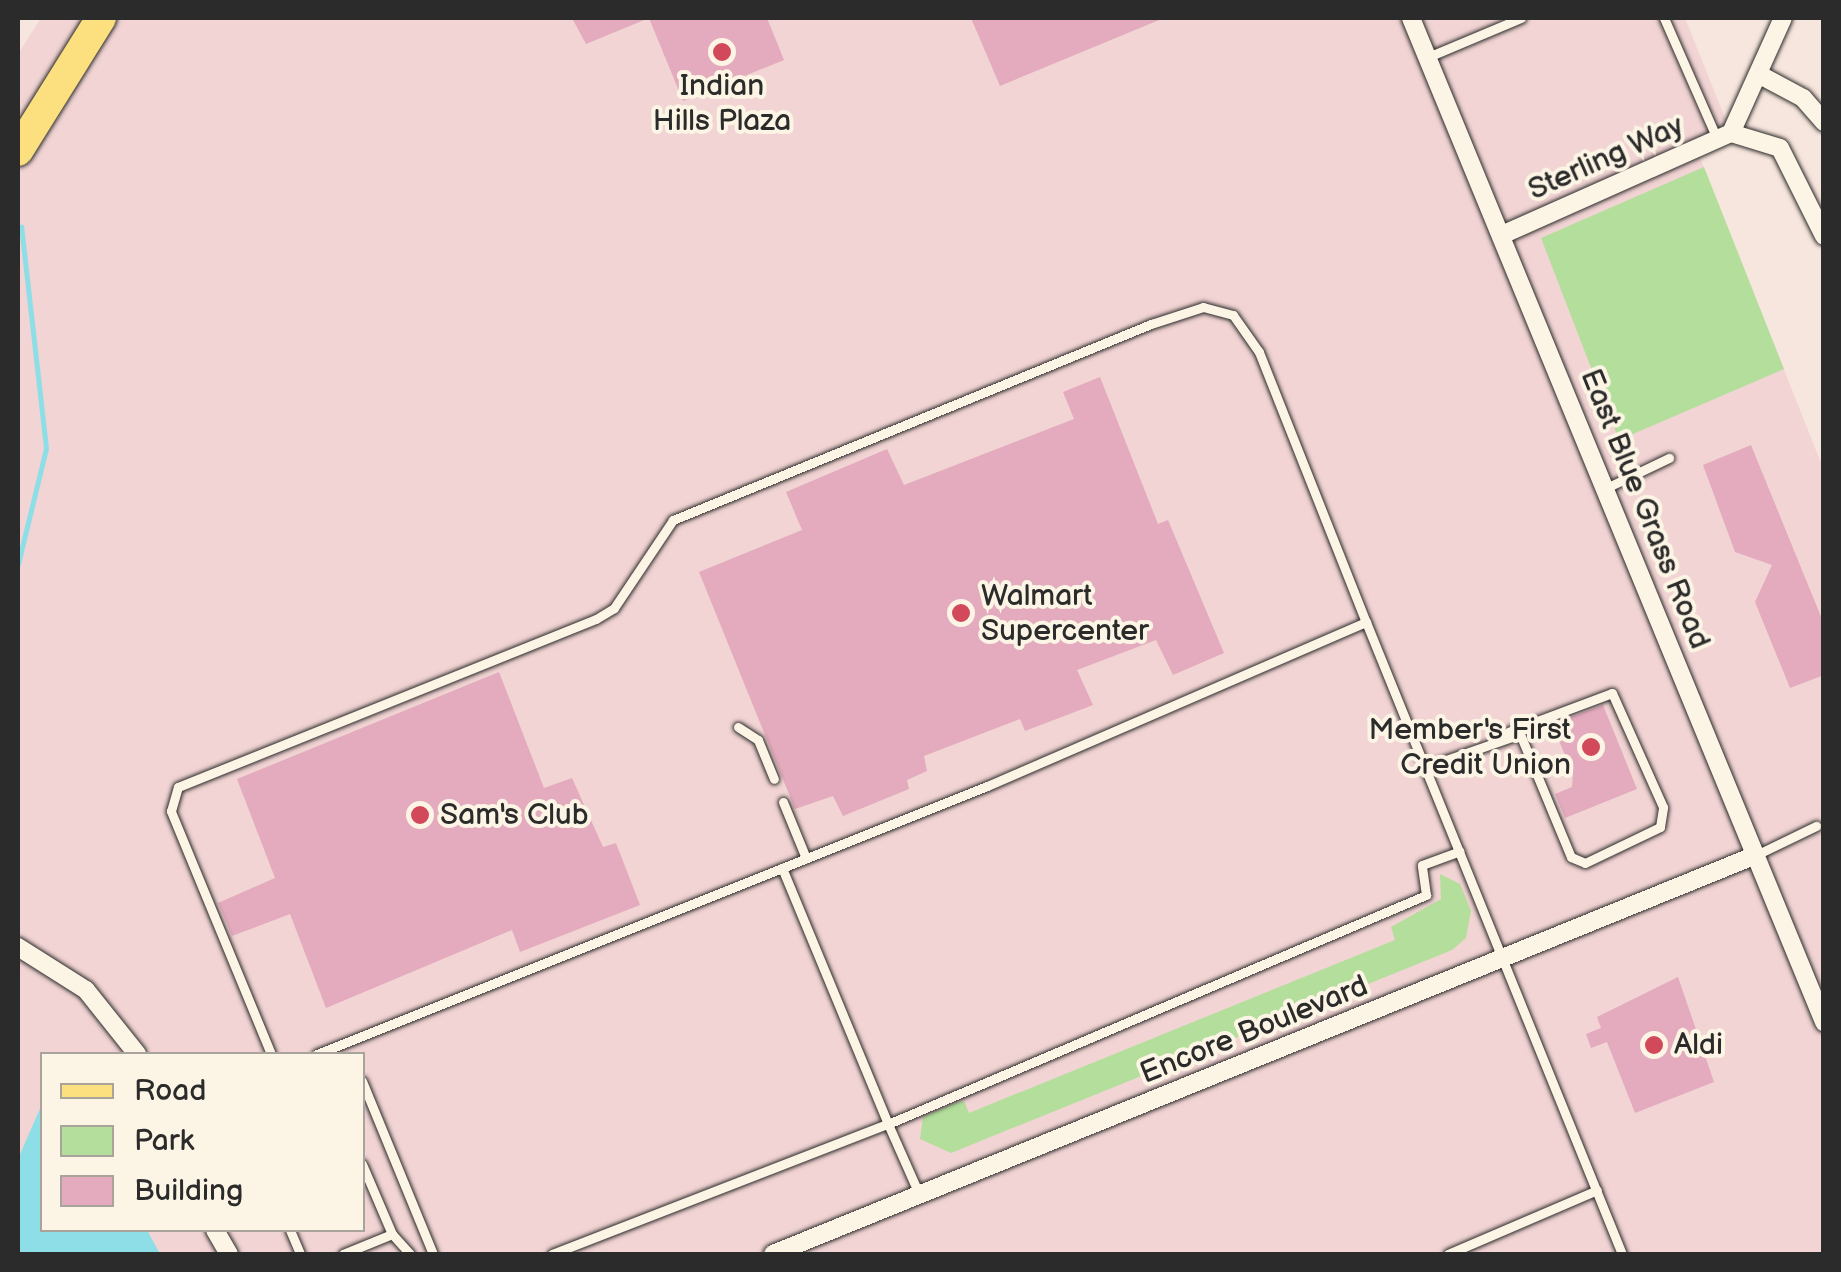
<!DOCTYPE html>
<style>
body{margin:0}
#map{position:relative;width:1841px;height:1272px;overflow:hidden;background:#f7e6dd;font-family:"Balsamiq Sans",sans-serif}
div>[style]{position:absolute}
[style*='--x']{left:calc(var(--x)*1px);top:calc(var(--y)*1px);width:calc(var(--w)*1px);rotate:calc(var(--a)*1deg)}
.built>*{inset:0;background:#f1d4d3}
.green>*{inset:0;background:#b3de9b}
.water>*{inset:0;background:#8edee8}
.stream>*{height:5px;margin:-2.5px;padding:0 2.5px;transform-origin:2.5px;border-radius:2.5px;background:#8edee8}
.building>*{inset:0;background:#e3abbd}
.roads{filter:drop-shadow(0 0 2px #2b2b2b) drop-shadow(0 0 2px #2b2b2b)}
.lane>*{height:9px;margin:-4.5px;padding:0 4.5px;transform-origin:4.5px;border-radius:4.5px;background:#fcf5e5}
.street>*{height:18px;margin:-9px;padding:0 9px;transform-origin:9px;border-radius:9px;background:#fcf5e5}
.primary>*{height:30px;margin:-15px;padding:0 15px;transform-origin:15px;border-radius:15px;background:#fce080}
.dots>*{width:28px;height:28px;translate:-50% -50%;box-sizing:border-box;border:5px solid #fcf5e5;border-radius:50%}
span{translate:-50% -50%;white-space:nowrap;text-align:center;line-height:1.15;-webkit-text-stroke:8px #fcf5e5;paint-order:stroke}
.poi-label{font-size:30px;color:#2b2b2b}
.left{translate:0 -50%;text-align:left}
.right{translate:-100% -50%;text-align:right}
.street-label{font-size:30px;color:#2b2b2b}
.frame{position:absolute;inset:0;border:20px solid #2b2b2b;pointer-events:none}
.legend{position:absolute;left:40px;top:1052px;width:325px;height:180px;box-sizing:border-box;background:#fcf5e5;border:2px solid #a8a49b;margin:0;padding:12px 18px;list-style:none;font-size:30px;color:#2b2b2b}
.legend li{display:flex;align-items:center;gap:20px;height:50px}
.legend b{width:50px;border:2px solid #a8a49b}
</style>
<div id="map">
<div class="built">
<div style="clip-path:polygon(evenodd,41px 18px,1685px 18px,1731px 133px,1696px 148px,1823px 468px,1823px 1254px,18px 1254px,18px 54px,41px 18px,42px 1054px,362px 1054px,362px 1230px,42px 1230px,42px 1054px)"></div>
</div>
<div class="green">
<div style="clip-path:polygon(1704px 167px,1784px 369px,1619px 440px,1541px 238px)"></div>
<div style="clip-path:polygon(1440px 874px,1460px 884px,1471px 911px,1466px 938px,1452px 950px,951px 1153px,920px 1139px,923px 1117px,956px 1103px,964px 1101px,969px 1113px,1395px 940px,1391px 927px,1441px 899px)"></div>
</div>
<div class="water">
<div style="clip-path:polygon(42px 1104px,42px 1230px,147px 1230px,160px 1254px,18px 1254px,18px 1159px)"></div>
</div>
<div class="stream">
<div style="--x:18;--y:564;--w:119;--a:-76.4"></div>
<div style="--x:46;--y:448;--w:223;--a:-96.4"></div>
</div>
<div class="building">
<div style="clip-path:polygon(572px 18px,767px 18px,784px 60px,683px 101px,649px 18px,586px 44px)"></div>
<div style="clip-path:polygon(971px 18px,1164px 18px,1000px 86px)"></div>
<div style="clip-path:polygon(1100px 377px,1158px 524px,1168px 520px,1224px 653px,1173px 675px,1156px 640px,1077px 670px,1093px 705px,1025px 731px,1020px 719px,924px 756px,927px 771px,907px 780px,909px 789px,843px 816px,833px 796px,795px 809px,699px 572px,802px 530px,786px 492px,887px 449px,904px 485px,1074px 419px,1063px 392px)"></div>
<div style="clip-path:polygon(1751px 445px,1824px 624px,1824px 675px,1790px 688px,1755px 602px,1772px 565px,1735px 552px,1703px 465px)"></div>
<div style="clip-path:polygon(499px 672px,544px 788px,572px 778px,603px 847px,616px 843px,640px 905px,520px 952px,512px 930px,326px 1008px,290px 914px,232px 936px,218px 903px,275px 878px,237px 779px)"></div>
<div style="clip-path:polygon(1603px 705px,1637px 789px,1565px 818px,1555px 794px,1572px 787px,1573px 774px,1552px 724px)"></div>
<div style="clip-path:polygon(1678px 977px,1714px 1082px,1635px 1113px,1607px 1042px,1591px 1048px,1586px 1034px,1601px 1028px,1597px 1017px)"></div>
</div>
<div class="roads">
<div class="lane">
<div style="--x:1664;--y:18;--w:132;--a:66.3"></div>
<div style="--x:1428;--y:57;--w:101;--a:-22.8"></div>
<div style="--x:1606;--y:488;--w:70;--a:-25.5"></div>
<div style="--x:1366;--y:622;--w:682;--a:67.95"></div>
<div style="--x:738;--y:727;--w:24;--a:33"></div>
<div style="--x:758;--y:740;--w:42;--a:67.7"></div>
<div style="--x:1426;--y:767;--w:100;--a:-19.3"></div>
<div style="--x:1520;--y:734;--w:133;--a:67.5"></div>
<div style="--x:1571;--y:857;--w:15;--a:23"></div>
<div style="--x:1585;--y:863;--w:83;--a:-25.6"></div>
<div style="--x:1660;--y:827;--w:20;--a:-81"></div>
<div style="--x:1663;--y:807;--w:125;--a:-114.1"></div>
<div style="--x:1612;--y:693;--w:111;--a:159.4"></div>
<div style="--x:783;--y:802;--w:61;--a:67.7"></div>
<div style="--x:1756;--y:855;--w:67;--a:-25.8"></div>
<div style="--x:782;--y:868;--w:277;--a:67.5"></div>
<div style="--x:888;--y:1124;--w:585;--a:-23.06"></div>
<div style="--x:1426;--y:895;--w:30;--a:-98"></div>
<div style="--x:1422;--y:865;--w:40;--a:-20.2"></div>
<div style="--x:271;--y:1054;--w:263;--a:-112.4"></div>
<div style="--x:171;--y:811;--w:25;--a:-74"></div>
<div style="--x:178;--y:787;--w:450;--a:-21.9"></div>
<div style="--x:596;--y:619;--w:21;--a:-31"></div>
<div style="--x:614;--y:608;--w:106;--a:-56.2"></div>
<div style="--x:673;--y:520;--w:517;--a:-22.3"></div>
<div style="--x:1151;--y:324;--w:55;--a:-18.1"></div>
<div style="--x:1203;--y:307;--w:31;--a:15"></div>
<div style="--x:1233;--y:315;--w:45;--a:54.9"></div>
<div style="--x:1259;--y:352;--w:290;--a:68.4"></div>
<div style="--x:1366;--y:622;--w:413;--a:156.6"></div>
<div style="--x:987;--y:786;--w:722;--a:158.2"></div>
<div style="--x:362;--y:1081;--w:187;--a:67.7"></div>
<div style="--x:362;--y:1164;--w:76;--a:66.8"></div>
<div style="--x:392;--y:1234;--w:27;--a:48"></div>
<div style="--x:290;--y:1230;--w:26;--a:67"></div>
<div style="--x:343;--y:1254;--w:53;--a:-22.2"></div>
<div style="--x:552;--y:1254;--w:360;--a:-21.2"></div>
<div style="--x:888;--y:1124;--w:77;--a:66.1"></div>
<div style="--x:1448;--y:1254;--w:162;--a:-23.2"></div>
</div>
<div class="street">
<div style="--x:1411;--y:18;--w:1086;--a:67.64"></div>
<div style="--x:1760;--y:75;--w:49;--a:28.1"></div>
<div style="--x:1803;--y:98;--w:32;--a:49"></div>
<div style="--x:1731;--y:133;--w:51;--a:17"></div>
<div style="--x:1780;--y:148;--w:98;--a:63.4"></div>
<div style="--x:1504;--y:234;--w:248;--a:-24"></div>
<div style="--x:1731;--y:133;--w:126;--a:-65.7"></div>
<div style="--x:18;--y:947;--w:80;--a:32.3"></div>
<div style="--x:86;--y:990;--w:82;--a:51.4"></div>
<div style="--x:215;--y:1230;--w:28;--a:60"></div>
<div style="--x:773;--y:1254;--w:1061;--a:-22.09"></div>
</div>
<div class="primary">
<div style="--x:18;--y:151;--w:157;--a:-58"></div>
</div>
</div>
<div class="dots">
<div style="left:722px;top:52px;background:#d1495b"></div>
<div style="left:961px;top:613px;background:#d1495b"></div>
<div style="left:1591px;top:747px;background:#d1495b"></div>
<div style="left:420px;top:815px;background:#d1495b"></div>
<div style="left:1654px;top:1045px;background:#d1495b"></div>
</div>
<div class="poi-label">
<span style="left:722px;top:103px">Indian<br>Hills Plaza</span>
<span class="left" style="left:981px;top:613px">Walmart<br>Supercenter</span>
<span class="right" style="left:1571px;top:747px">Member's First<br>Credit Union</span>
<span class="left" style="left:440px;top:815px">Sam's Club</span>
<span class="left" style="left:1674px;top:1045px">Aldi</span>
</div>
<div class="street-label">
<span style="left:1606px;top:158px;rotate:-24deg">Sterling Way</span>
<span style="left:1645px;top:509px;rotate:68deg">East Blue Grass Road</span>
<span style="left:1254px;top:1030px;rotate:-22deg">Encore Boulevard</span>
</div>
<div class="frame"></div>
<ul class="legend">
<li><b style="height:12px;background:#fce080"></b>Road</li>
<li><b style="height:28px;background:#b3de9b"></b>Park</li>
<li><b style="height:28px;background:#e3abbd"></b>Building</li>
</ul>
</div>
